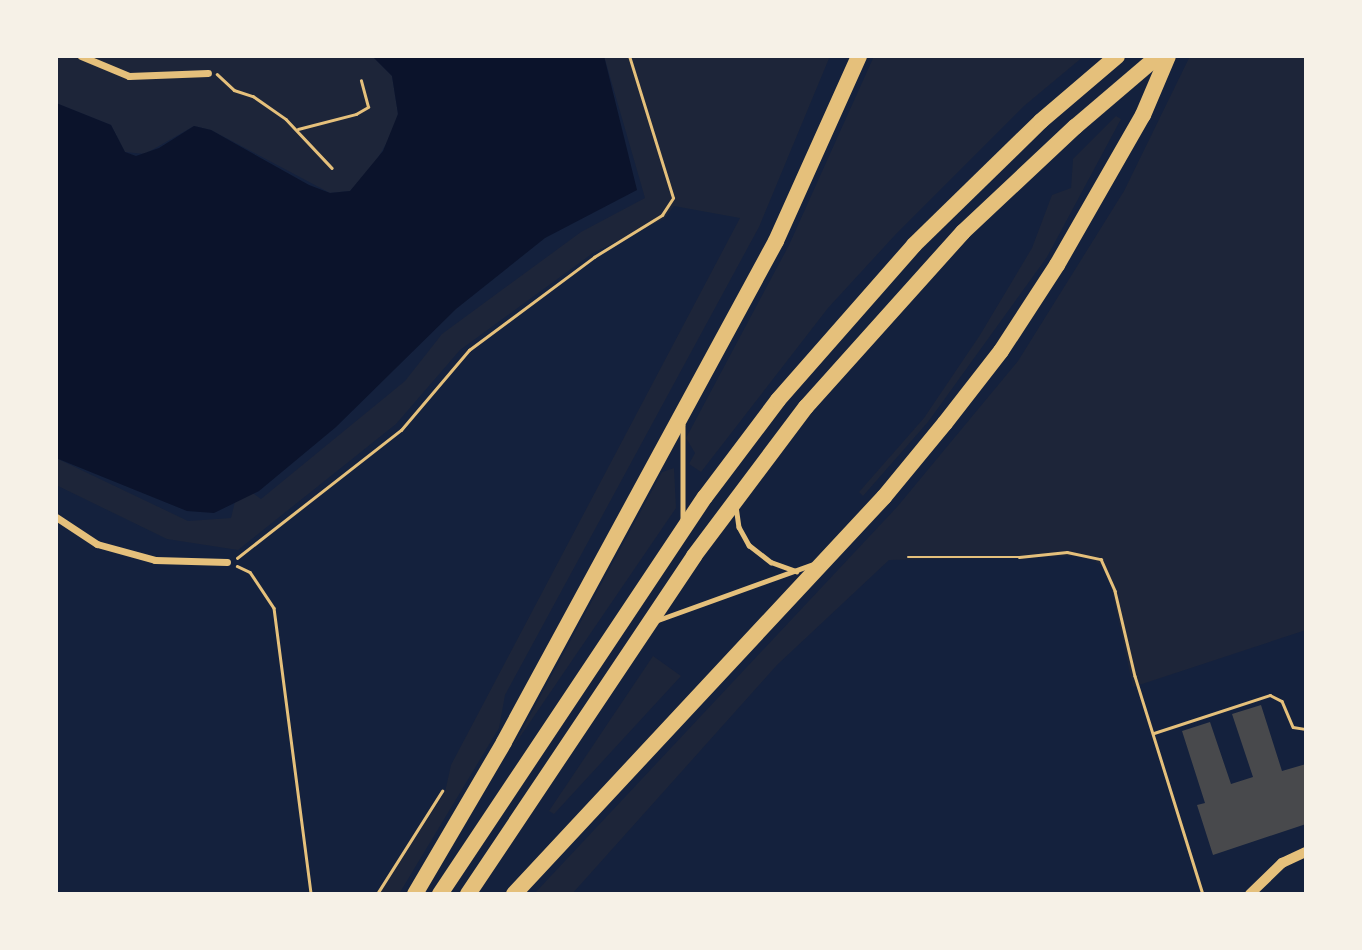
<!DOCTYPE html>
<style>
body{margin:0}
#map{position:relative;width:1362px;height:950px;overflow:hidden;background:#14213d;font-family:"Space Grotesk",sans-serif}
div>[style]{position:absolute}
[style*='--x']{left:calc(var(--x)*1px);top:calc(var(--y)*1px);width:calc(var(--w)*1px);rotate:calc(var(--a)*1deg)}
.green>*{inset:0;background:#1d2539}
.water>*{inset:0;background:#0b132b}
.building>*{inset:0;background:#48494c}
.path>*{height:2.5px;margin:-1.25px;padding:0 1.25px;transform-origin:1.25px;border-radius:1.25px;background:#e5c07b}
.service>*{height:4.5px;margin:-2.25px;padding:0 2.25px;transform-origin:2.25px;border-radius:2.25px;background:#e5c07b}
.minor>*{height:7px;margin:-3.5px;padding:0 3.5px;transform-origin:3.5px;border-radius:3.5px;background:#e5c07b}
.tertiary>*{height:10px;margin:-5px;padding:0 5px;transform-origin:5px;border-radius:5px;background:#e5c07b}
.motorway>*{height:16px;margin:-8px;padding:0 8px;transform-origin:8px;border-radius:8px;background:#e5c07b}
span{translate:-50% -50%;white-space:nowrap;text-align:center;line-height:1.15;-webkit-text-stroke:7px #f6f1e7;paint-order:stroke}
.frame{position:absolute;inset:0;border:58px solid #f6f1e7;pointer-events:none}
</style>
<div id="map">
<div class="green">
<div style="clip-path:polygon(56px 56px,372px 56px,392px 76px,398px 114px,393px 132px,368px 175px,350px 191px,330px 193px,211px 130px,194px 126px,145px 154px,125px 152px,111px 125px,56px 103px)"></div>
<div style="clip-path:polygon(604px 56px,830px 56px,759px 227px,505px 695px,499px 728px,399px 894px,379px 894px,445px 792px,451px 765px,740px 218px,674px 206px,664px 219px,593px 253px,460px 350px,396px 424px,238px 550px,167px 539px,56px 485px,56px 458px,188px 521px,231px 518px,238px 489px,250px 491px,261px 499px,405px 381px,442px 334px,581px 232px,645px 198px)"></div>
<div style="clip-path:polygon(874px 56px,1084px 56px,1024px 106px,896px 234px,828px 308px,701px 472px,689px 464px,695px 453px,686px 438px,789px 245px)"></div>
<div style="clip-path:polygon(1190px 56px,1306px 56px,1306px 630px,1133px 687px,1110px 581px,1101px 565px,1086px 556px,889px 560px,777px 665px,572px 894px,534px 894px,897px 507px,1018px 361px,1124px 191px)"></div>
<div style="clip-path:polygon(1116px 116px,1121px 119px,1047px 257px,928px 422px,863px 496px,859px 492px,924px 418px,980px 335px,1032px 248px,1052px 195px,1071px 188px,1073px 159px)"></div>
<div style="clip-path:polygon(674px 468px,676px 508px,511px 750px,662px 472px)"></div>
<div style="clip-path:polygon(653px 656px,681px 676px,554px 814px,549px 811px)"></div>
</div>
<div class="water">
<div style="clip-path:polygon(372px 56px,604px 56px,637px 190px,545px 238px,456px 309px,336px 427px,259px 491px,214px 513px,187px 511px,56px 458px,56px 103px,111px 125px,125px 152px,136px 156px,159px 148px,194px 126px,211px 130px,309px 185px,330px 193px,350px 191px,383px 151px,398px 114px,392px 76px)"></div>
</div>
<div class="building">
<div style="clip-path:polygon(1261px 705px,1282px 771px,1306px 764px,1306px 824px,1213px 855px,1197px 805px,1205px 803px,1182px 731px,1210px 722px,1231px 784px,1253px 777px,1232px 714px)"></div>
</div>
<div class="path">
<div style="--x:217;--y:74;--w:23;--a:43"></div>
<div style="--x:234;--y:90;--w:20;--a:18"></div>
<div style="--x:253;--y:96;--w:40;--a:34.9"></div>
<div style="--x:286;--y:119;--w:67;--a:46.8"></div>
<div style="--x:298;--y:129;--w:60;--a:-14.5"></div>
<div style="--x:356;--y:114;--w:14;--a:-30"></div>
<div style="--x:368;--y:107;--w:27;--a:-105"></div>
<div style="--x:908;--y:557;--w:111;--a:0"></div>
<div style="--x:1019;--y:557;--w:48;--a:-5.9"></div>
<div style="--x:1067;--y:552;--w:35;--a:12"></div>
<div style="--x:1101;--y:559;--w:35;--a:66"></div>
<div style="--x:1115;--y:591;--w:87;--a:76.8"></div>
<div style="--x:1135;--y:676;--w:228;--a:72.7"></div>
<div style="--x:237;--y:558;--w:208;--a:-38"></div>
<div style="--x:401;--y:430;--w:105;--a:-49.6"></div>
<div style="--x:469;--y:350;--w:156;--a:-36.6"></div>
<div style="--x:594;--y:257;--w:80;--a:-31.7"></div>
<div style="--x:662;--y:215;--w:20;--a:-57"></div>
<div style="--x:673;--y:198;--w:149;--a:-107.2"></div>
<div style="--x:237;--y:566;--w:14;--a:25"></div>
<div style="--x:250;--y:572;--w:43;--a:56.3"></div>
<div style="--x:274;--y:608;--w:288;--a:82.6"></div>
<div style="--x:1154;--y:733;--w:122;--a:-18.1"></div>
<div style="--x:1270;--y:695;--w:13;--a:27"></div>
<div style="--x:1282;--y:701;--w:28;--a:67"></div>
<div style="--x:1293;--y:727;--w:13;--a:9"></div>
<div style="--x:377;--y:894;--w:122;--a:-57.7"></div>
</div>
<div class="service">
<div style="--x:683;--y:425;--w:96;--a:90"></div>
<div style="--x:736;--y:506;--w:21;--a:82"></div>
<div style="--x:739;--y:527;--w:21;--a:61"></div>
<div style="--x:749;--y:545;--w:28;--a:38"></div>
<div style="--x:771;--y:562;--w:27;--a:20"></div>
<div style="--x:658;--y:620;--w:163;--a:-19.8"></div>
</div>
<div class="minor">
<div style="--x:81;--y:56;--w:52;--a:22.6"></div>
<div style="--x:129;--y:76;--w:79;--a:-2.2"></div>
<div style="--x:56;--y:517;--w:49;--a:33.4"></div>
<div style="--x:97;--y:544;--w:60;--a:15.4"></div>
<div style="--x:155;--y:560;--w:72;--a:1.6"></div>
</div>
<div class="tertiary">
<div style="--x:1250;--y:894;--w:45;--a:-44.1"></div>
<div style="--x:1282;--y:863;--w:26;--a:-25"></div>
</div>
<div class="motorway">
<div style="--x:415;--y:894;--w:176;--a:-59.6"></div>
<div style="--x:504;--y:742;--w:570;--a:-61.5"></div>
<div style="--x:776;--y:241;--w:203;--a:-65.8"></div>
<div style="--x:440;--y:894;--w:477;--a:-56.3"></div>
<div style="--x:705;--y:497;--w:121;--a:-53"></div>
<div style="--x:778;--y:400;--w:206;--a:-48.7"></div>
<div style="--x:914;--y:245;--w:177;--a:-44.3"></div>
<div style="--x:1041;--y:121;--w:100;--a:-40.5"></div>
<div style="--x:468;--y:894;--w:407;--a:-56.2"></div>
<div style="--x:694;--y:556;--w:186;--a:-53.1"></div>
<div style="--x:806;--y:407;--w:235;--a:-48.1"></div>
<div style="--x:963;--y:232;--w:154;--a:-43.2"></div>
<div style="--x:1075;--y:127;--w:109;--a:-40.5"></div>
<div style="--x:514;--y:894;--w:543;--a:-47.02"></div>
<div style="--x:884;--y:497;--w:96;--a:-50.5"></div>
<div style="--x:945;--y:423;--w:91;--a:-52.1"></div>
<div style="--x:1001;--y:351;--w:103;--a:-56.9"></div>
<div style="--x:1057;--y:265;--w:173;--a:-60.2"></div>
<div style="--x:1143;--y:115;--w:64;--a:-67"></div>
</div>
<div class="frame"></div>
</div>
